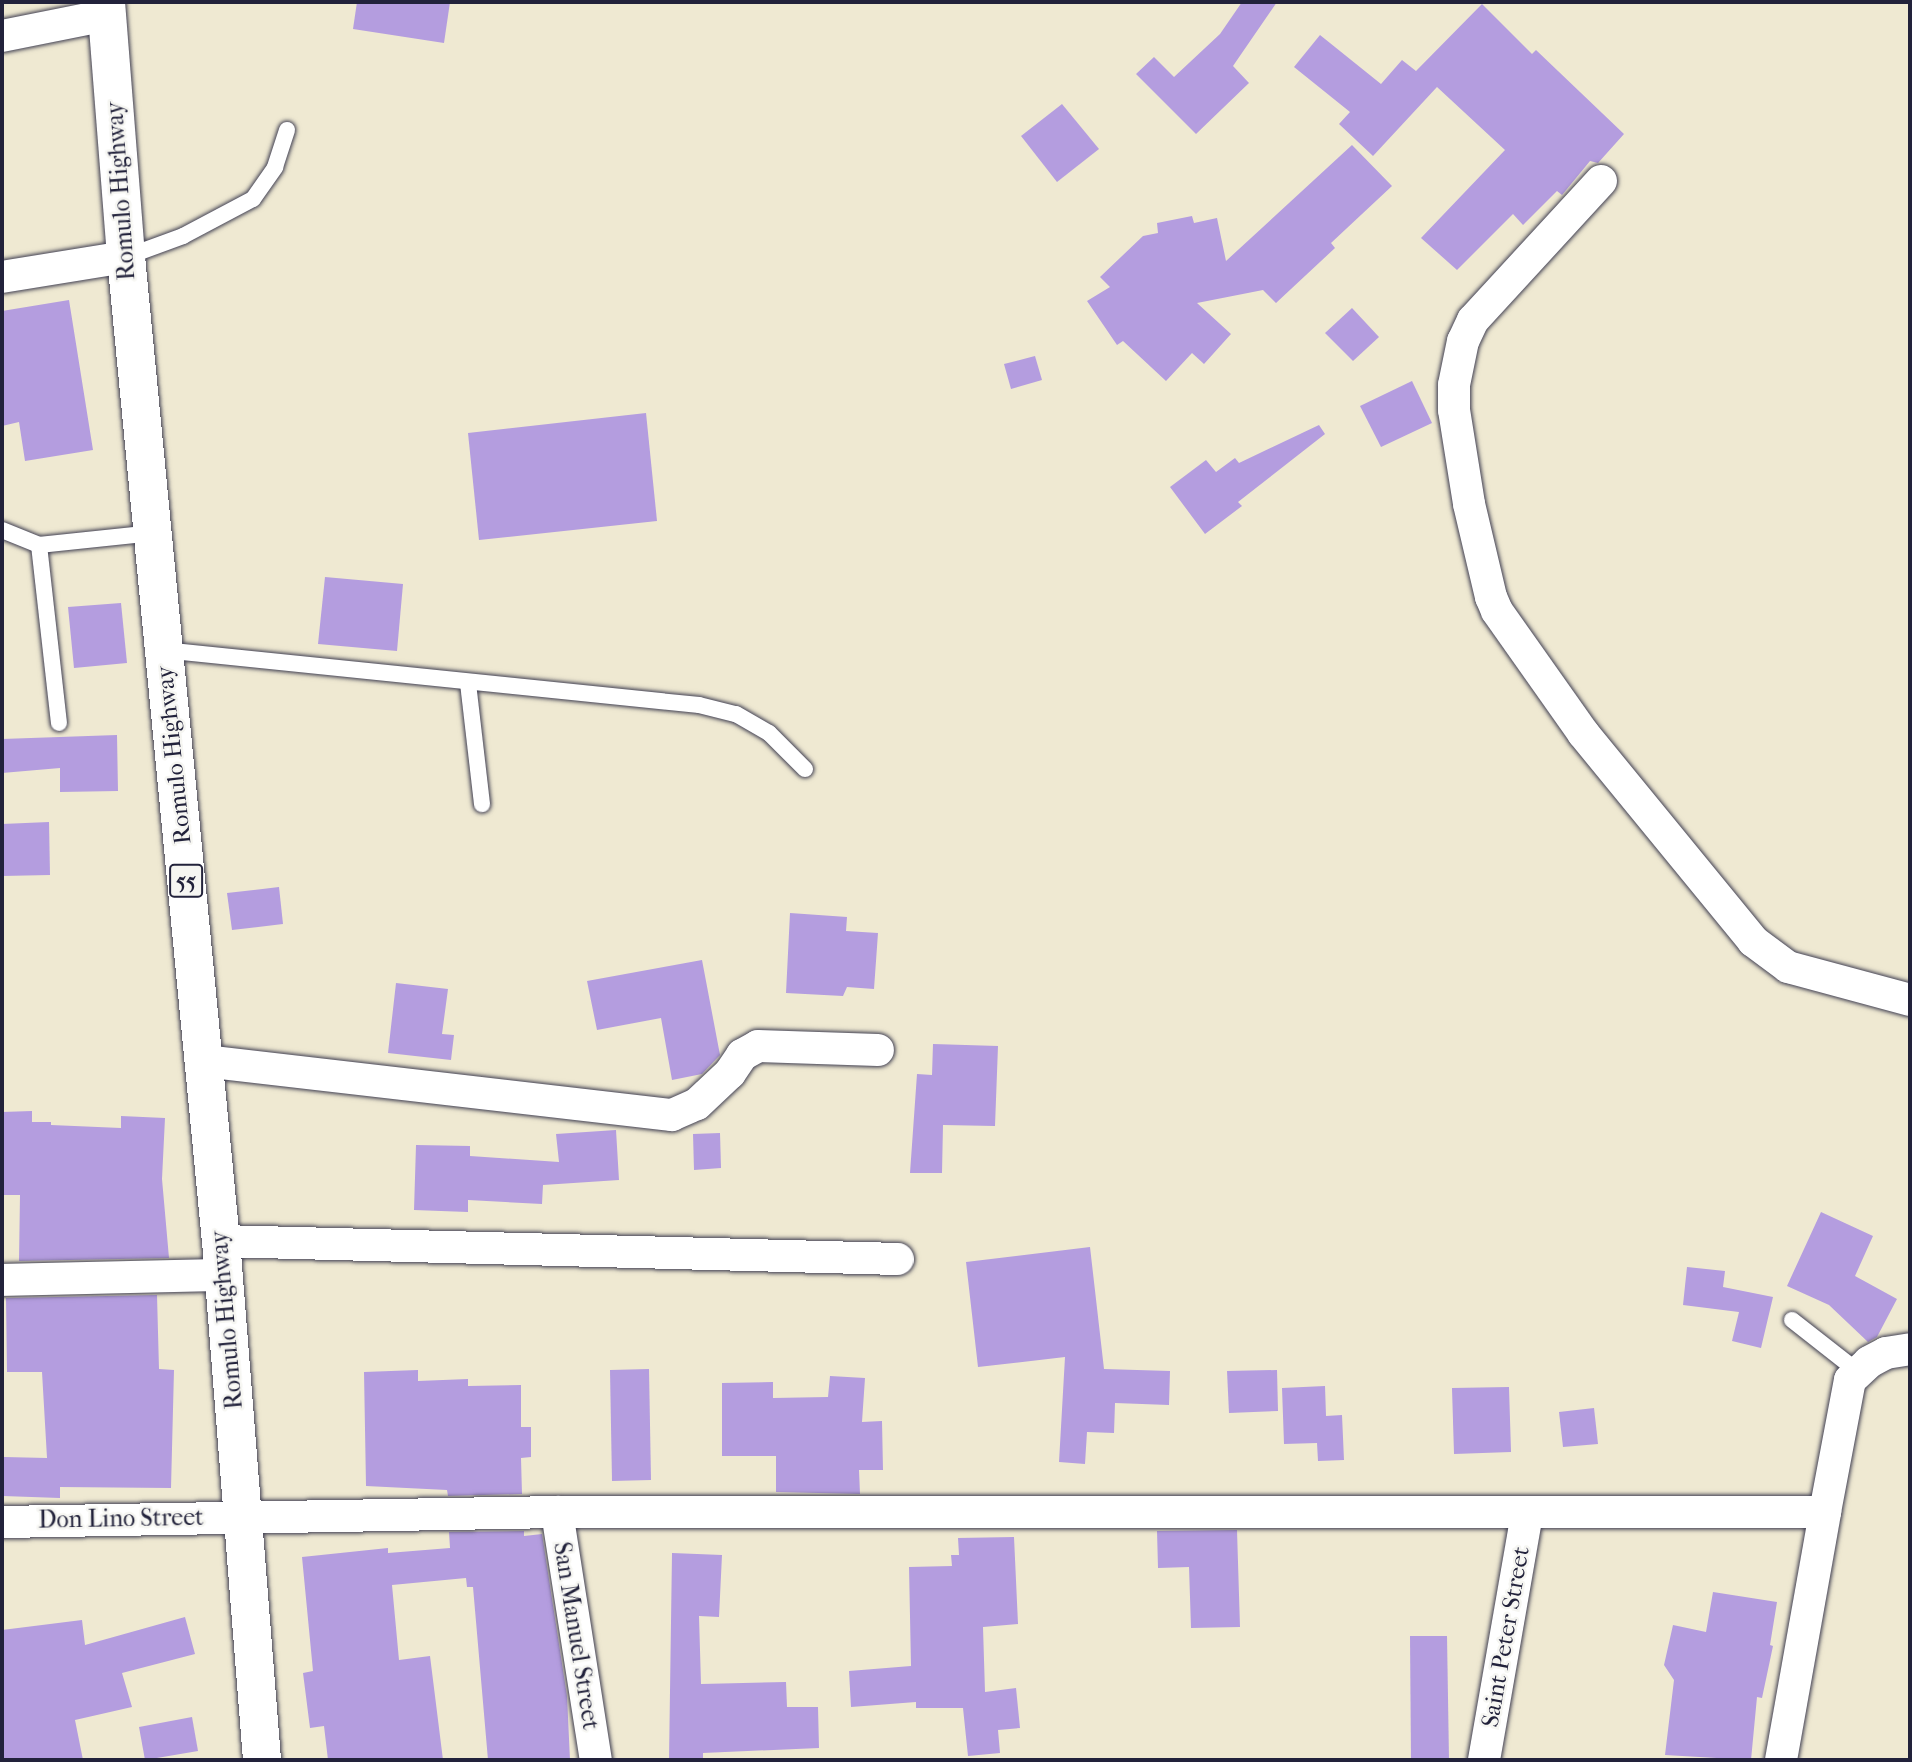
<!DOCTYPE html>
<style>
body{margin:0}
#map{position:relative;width:1912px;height:1762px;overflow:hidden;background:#efe9d2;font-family:"IM FELL French Canon",serif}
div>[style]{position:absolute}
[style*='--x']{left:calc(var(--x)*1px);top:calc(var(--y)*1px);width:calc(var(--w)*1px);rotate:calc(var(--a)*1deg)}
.building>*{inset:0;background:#b49ddf}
.roads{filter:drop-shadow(0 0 2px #414052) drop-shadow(0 0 2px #414052)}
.lane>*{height:16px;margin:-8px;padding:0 8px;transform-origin:8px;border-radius:8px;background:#fff}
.street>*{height:32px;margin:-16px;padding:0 16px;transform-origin:16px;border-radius:16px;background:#fff}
.highway>*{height:38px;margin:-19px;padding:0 19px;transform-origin:19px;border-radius:19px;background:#fff}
span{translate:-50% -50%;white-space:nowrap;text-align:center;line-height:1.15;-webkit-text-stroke:5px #f6f6f2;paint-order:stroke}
.shield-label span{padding:2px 5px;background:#f6f6f2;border:2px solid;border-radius:5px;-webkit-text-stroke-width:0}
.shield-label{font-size:23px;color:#22223b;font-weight:700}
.street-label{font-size:24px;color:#22223b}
.frame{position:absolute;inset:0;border:4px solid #22223b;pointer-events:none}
</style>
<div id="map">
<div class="building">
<div style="clip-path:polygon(357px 2px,450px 2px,444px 43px,353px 29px)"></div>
<div style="clip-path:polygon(1242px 2px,1277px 2px,1233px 66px,1249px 83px,1196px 134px,1136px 74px,1154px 57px,1174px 77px,1220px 34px)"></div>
<div style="clip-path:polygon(1482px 4px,1532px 54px,1536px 50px,1624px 134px,1598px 163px,1590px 161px,1562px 195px,1557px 191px,1523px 225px,1513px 214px,1457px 270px,1421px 238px,1505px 150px,1437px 87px,1373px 156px,1339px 124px,1350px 112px,1294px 67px,1320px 35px,1381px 84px,1402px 60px,1416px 71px)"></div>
<div style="clip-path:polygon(1062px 104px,1099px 149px,1057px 182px,1021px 136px)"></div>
<div style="clip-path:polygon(1352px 145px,1392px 186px,1331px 243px,1335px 248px,1276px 303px,1263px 290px,1197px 303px,1231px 334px,1204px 364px,1192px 353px,1166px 381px,1123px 341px,1117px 345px,1087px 301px,1110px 287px,1100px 277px,1143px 236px,1158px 233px,1157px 223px,1192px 216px,1194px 223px,1217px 218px,1226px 261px)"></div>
<div style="clip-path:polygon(69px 300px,93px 450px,25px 461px,19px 422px,2px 426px,2px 311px)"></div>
<div style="clip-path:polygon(1352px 308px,1379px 337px,1353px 361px,1325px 333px)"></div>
<div style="clip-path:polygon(1035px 356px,1042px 380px,1011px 389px,1004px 364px)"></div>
<div style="clip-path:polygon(1412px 381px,1432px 423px,1381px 447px,1360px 406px)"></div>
<div style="clip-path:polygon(646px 413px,657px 521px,479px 540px,468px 433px)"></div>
<div style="clip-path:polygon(1319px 425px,1325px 434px,1238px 502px,1242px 506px,1205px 534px,1170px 487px,1206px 460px,1216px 472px,1235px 458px,1239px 463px)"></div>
<div style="clip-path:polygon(325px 577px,403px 584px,397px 651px,318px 644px)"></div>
<div style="clip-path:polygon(121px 603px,127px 663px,74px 668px,68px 607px)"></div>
<div style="clip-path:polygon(117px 735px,118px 791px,60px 792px,60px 768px,2px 773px,2px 739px)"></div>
<div style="clip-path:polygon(49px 822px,50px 875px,2px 876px,2px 824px)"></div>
<div style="clip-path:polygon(279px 887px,283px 924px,232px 930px,227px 893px)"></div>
<div style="clip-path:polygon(790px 913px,847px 917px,846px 931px,878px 933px,874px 989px,847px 987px,843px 996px,786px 993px)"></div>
<div style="clip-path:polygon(702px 960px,720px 1055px,702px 1074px,672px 1080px,661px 1018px,597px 1030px,587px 981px)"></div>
<div style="clip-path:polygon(396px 983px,448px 989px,442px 1034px,454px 1035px,451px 1060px,388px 1053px)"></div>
<div style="clip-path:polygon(933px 1044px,998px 1046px,995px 1126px,943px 1125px,942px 1173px,910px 1173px,917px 1074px,932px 1075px)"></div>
<div style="clip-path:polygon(32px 1111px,32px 1122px,51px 1122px,51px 1125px,121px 1128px,121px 1116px,165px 1118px,162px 1179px,169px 1258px,19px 1261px,20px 1195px,2px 1195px,2px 1112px)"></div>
<div style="clip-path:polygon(616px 1130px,619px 1180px,543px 1185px,542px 1204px,468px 1200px,468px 1212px,414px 1210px,416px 1145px,470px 1146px,470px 1156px,559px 1162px,556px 1134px)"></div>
<div style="clip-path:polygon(720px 1133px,721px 1168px,694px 1170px,693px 1134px)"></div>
<div style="clip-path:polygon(1821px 1212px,1873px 1236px,1855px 1276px,1897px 1299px,1877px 1337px,1868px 1342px,1829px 1305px,1787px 1286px)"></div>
<div style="clip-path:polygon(1090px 1247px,1104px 1369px,1170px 1371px,1169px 1405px,1115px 1403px,1114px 1433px,1087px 1432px,1085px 1464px,1059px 1462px,1065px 1357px,978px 1367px,966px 1262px)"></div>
<div style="clip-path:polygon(1687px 1267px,1725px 1271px,1723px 1287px,1773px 1297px,1761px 1348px,1732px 1341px,1739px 1312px,1683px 1305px)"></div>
<div style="clip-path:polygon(157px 1295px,159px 1369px,174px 1370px,171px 1488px,60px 1487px,60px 1498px,3px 1496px,4px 1457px,47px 1458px,42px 1372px,7px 1372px,6px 1298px)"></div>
<div style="clip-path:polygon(649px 1369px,651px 1480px,612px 1481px,610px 1370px)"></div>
<div style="clip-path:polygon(418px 1370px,418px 1381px,468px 1379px,468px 1386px,521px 1385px,521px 1427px,531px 1427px,531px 1457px,521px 1458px,522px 1494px,448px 1496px,447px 1490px,366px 1486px,364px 1372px)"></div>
<div style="clip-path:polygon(1277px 1370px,1278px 1411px,1229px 1413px,1227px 1371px)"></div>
<div style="clip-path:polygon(830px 1376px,865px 1378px,862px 1422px,882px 1421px,883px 1470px,859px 1470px,860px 1494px,776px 1492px,776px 1456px,722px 1456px,722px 1383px,773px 1382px,773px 1398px,828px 1397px)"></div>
<div style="clip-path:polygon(1325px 1386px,1326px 1416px,1342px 1415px,1344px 1460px,1318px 1461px,1317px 1443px,1284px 1444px,1282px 1388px)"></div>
<div style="clip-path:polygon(1509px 1387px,1511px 1452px,1454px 1454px,1452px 1388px)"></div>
<div style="clip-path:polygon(1594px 1408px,1598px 1444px,1563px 1447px,1559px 1412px)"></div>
<div style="clip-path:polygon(1237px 1530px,1240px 1627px,1191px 1628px,1189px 1567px,1158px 1568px,1157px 1531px)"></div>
<div style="clip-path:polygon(524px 1531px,524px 1536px,542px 1534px,567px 1696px,570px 1760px,488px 1760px,473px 1587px,467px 1587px,466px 1578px,392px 1585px,399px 1660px,430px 1656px,443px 1760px,328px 1760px,324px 1726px,310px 1728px,303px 1673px,313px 1671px,302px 1557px,388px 1548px,388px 1553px,450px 1548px,449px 1532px)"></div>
<div style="clip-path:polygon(1014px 1537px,1018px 1624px,983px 1627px,985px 1692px,1016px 1688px,1020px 1728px,998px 1730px,1000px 1753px,968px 1756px,963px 1708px,916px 1708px,916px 1702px,851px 1707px,849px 1671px,911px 1666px,909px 1567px,952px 1566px,951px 1555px,959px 1555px,958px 1538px)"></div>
<div style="clip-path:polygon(672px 1553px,722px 1555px,719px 1617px,699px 1616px,701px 1684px,786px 1682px,787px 1707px,818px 1707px,819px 1748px,703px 1753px,703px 1760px,669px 1760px)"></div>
<div style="clip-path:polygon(1713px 1592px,1777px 1602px,1770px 1645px,1773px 1646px,1762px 1698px,1757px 1697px,1751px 1760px,1665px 1755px,1674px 1680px,1664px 1665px,1673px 1625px,1706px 1632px)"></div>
<div style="clip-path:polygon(185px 1617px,195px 1654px,122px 1673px,132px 1707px,75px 1720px,83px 1760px,2px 1760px,2px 1630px,82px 1620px,85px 1645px)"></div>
<div style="clip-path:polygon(1410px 1636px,1447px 1636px,1449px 1760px,1411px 1760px)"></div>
<div style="clip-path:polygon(192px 1717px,198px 1751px,145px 1760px,139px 1727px)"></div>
</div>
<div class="roads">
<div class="lane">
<div style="--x:126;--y:257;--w:61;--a:-20.2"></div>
<div style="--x:183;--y:236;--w:79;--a:-27.9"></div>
<div style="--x:253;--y:199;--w:39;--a:-55"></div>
<div style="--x:275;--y:167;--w:39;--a:-72"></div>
<div style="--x:2;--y:530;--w:40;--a:22"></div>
<div style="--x:39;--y:545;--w:115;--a:-6"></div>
<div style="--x:39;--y:545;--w:179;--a:83.6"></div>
<div style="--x:163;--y:650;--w:539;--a:5.86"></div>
<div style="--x:699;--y:705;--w:38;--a:14"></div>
<div style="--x:736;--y:714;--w:38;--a:30"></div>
<div style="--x:769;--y:733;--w:51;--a:45"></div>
<div style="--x:468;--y:683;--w:122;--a:83.4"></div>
<div style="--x:1792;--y:1320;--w:83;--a:38.1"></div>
</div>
<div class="street">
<div style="--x:2;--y:36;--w:107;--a:-11.3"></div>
<div style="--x:1601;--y:181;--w:189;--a:132.6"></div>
<div style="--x:1473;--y:320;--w:23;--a:115"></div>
<div style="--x:1463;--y:341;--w:45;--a:101.6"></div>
<div style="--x:1454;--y:385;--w:25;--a:90"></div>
<div style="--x:1454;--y:410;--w:95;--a:80.9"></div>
<div style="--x:1469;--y:504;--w:96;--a:76.7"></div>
<div style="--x:1491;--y:597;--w:15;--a:67"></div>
<div style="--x:1497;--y:611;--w:149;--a:54.8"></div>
<div style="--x:1583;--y:733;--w:269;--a:50.7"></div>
<div style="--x:1753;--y:941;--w:44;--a:36.6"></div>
<div style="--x:1788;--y:967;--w:126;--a:15.1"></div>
<div style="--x:2;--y:277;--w:126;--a:-9.2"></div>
<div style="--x:204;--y:1061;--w:471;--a:6.6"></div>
<div style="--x:672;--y:1115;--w:27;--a:-24"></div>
<div style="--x:697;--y:1104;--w:45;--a:-43.2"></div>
<div style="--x:730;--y:1073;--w:22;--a:-56"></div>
<div style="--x:742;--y:1055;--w:18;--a:-29"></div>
<div style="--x:758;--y:1046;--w:120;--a:1.9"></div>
<div style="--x:221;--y:1241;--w:677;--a:1.52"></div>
<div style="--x:2;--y:1280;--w:222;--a:-1.3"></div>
<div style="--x:557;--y:1512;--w:251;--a:81.1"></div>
<div style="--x:2;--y:1522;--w:555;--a:-1.03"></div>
<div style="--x:557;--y:1512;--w:1268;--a:0"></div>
<div style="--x:1825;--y:1512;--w:134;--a:-79.3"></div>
<div style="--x:1850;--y:1380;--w:26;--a:-43"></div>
<div style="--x:1869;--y:1362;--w:19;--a:-28"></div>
<div style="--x:1886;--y:1353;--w:24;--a:-9"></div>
<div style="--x:1484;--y:1760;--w:251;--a:-80.1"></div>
<div style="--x:1781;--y:1760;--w:252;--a:-79.9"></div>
</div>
<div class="highway">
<div style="--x:106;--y:2;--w:256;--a:85.5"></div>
<div style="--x:126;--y:257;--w:989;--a:84.49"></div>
<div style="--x:221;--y:1241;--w:521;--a:85.48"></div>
</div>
</div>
<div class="shield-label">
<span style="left:186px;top:881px">55</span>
</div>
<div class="street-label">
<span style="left:121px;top:191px;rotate:-94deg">Romulo Highway</span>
<span style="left:174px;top:755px;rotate:-96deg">Romulo Highway</span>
<span style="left:227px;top:1320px;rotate:-95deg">Romulo Highway</span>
<span style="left:121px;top:1519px;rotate:-1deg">Don Lino Street</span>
<span style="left:576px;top:1636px;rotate:81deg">San Manuel Street</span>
<span style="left:1506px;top:1637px;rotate:-80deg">Saint Peter Street</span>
</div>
<div class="frame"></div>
</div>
